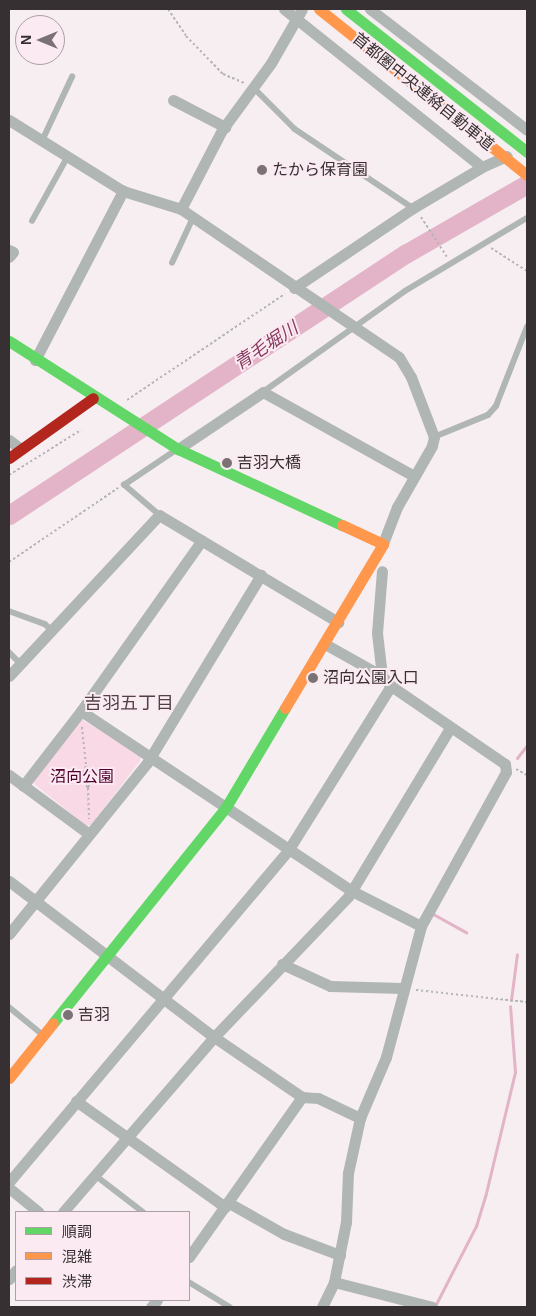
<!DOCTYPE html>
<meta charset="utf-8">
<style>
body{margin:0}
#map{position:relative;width:536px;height:1316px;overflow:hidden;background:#f7eef2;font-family:Arial,"Noto Sans JP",sans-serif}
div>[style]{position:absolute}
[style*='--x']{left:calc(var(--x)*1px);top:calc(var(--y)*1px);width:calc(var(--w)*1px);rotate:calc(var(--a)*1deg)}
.green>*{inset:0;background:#fad9e6}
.stream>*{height:3px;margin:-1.5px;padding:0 1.5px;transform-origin:1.5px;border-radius:1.5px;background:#e3b3c7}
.river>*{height:19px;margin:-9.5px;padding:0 9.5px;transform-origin:9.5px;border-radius:9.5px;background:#e3b3c7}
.path>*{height:2px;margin-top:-1px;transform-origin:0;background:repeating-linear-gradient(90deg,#b5b6b6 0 2.5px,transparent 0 5px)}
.lane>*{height:5.5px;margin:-2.75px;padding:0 2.75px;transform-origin:2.75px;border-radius:2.75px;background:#b0b6b4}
.street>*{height:11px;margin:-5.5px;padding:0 5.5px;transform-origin:5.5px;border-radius:5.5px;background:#b0b6b4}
.fast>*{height:11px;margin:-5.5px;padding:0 5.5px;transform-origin:5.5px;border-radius:5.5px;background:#63d668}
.slow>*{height:11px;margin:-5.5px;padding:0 5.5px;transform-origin:5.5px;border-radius:5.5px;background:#ff974d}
.jam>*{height:11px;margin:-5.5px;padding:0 5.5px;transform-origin:5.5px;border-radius:5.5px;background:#b3261e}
.fast-bridge>*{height:11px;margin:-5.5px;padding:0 5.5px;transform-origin:5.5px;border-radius:5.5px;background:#63d668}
.slow-bridge>*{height:11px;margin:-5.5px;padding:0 5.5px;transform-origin:5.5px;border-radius:5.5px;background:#ff974d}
.dots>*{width:14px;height:14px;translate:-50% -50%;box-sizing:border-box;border:2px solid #fbeaf1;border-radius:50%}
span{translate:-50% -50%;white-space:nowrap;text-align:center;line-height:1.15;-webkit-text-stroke:4px #fbeaf1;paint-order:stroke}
.street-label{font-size:16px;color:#363032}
.poi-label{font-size:16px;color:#363032}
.left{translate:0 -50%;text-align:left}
.park-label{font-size:16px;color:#4f022f}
.water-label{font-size:18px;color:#86395e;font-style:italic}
.neighbourhood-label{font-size:18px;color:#4f4247}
.frame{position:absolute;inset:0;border:10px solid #363032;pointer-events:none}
.legend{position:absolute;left:15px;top:1211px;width:175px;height:90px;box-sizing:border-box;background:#fbeaf1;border:1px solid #aca0a5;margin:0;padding:6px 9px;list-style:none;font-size:15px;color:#363032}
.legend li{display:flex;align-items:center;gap:10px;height:25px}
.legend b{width:25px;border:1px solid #aca0a5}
.north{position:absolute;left:15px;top:15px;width:50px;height:50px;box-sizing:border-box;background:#fbeaf1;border:1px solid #aca0a5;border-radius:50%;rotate:270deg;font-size:14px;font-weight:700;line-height:20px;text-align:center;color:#363032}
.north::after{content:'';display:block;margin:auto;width:18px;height:22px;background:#7a7275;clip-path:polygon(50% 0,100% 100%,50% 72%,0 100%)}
</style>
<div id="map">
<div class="green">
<div style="clip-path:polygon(81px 719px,141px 755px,140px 761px,91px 825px,85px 825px,32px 782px)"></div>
</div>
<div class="stream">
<div style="--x:517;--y:758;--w:16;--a:-52"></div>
<div style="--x:433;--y:914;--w:38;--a:29"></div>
<div style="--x:511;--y:1000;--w:46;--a:-82.6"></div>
<div style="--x:435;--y:1306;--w:90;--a:-62.9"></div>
<div style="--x:476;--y:1226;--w:34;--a:-73"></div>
<div style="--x:486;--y:1193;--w:124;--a:-76.5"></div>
<div style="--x:515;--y:1072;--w:66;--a:-94.3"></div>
</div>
<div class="river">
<div style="--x:9;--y:515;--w:476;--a:-33.4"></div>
<div style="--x:407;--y:253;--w:138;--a:-29.9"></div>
</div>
<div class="path">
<div style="--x:168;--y:9;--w:32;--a:56"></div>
<div style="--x:186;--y:36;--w:53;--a:45.8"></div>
<div style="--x:223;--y:74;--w:23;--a:23"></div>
<div style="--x:421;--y:217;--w:48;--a:57"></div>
<div style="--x:491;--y:248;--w:43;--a:32.6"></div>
<div style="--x:127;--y:400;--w:190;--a:-33.9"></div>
<div style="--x:9;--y:475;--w:85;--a:-32"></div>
<div style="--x:9;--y:562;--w:132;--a:-34.2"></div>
<div style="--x:82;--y:727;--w:39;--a:84"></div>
<div style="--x:86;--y:766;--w:12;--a:55"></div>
<div style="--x:93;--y:776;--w:13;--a:113"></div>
<div style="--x:88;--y:788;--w:31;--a:88"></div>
<div style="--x:86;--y:766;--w:12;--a:114"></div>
<div style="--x:81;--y:777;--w:13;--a:58"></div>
<div style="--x:516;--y:769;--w:13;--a:29"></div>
<div style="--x:416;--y:990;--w:112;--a:6.2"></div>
</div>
<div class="lane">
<div style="--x:253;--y:87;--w:59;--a:45"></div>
<div style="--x:295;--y:129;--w:142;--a:33.8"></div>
<div style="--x:42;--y:141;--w:71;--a:-64.9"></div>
<div style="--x:32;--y:221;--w:74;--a:-61"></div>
<div style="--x:172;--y:263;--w:50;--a:-65"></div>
<div style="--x:263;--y:392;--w:174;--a:-35.4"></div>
<div style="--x:405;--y:291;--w:142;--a:-30.9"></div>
<div style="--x:434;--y:437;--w:58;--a:-22.2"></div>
<div style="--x:488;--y:415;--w:12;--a:-48"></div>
<div style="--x:496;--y:406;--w:85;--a:-68.6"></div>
<div style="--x:159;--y:515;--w:46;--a:-139.4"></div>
<div style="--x:124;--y:485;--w:63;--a:-33.9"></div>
<div style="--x:9;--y:611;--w:38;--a:20"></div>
<div style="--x:45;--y:624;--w:8;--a:40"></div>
<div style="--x:9;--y:652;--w:14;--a:45"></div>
<div style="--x:9;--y:1007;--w:43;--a:39.3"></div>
<div style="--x:95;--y:1175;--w:61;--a:37.6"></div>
<div style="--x:189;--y:1282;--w:48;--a:31.4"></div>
</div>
<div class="street">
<div style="--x:284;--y:9;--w:253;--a:38.6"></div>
<div style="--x:370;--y:9;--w:198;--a:37.6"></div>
<div style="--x:173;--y:100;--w:59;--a:27.4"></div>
<div style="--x:9;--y:120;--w:134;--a:31.9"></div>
<div style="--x:123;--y:191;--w:61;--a:17.2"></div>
<div style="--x:181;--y:209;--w:263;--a:34.2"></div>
<div style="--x:399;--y:357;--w:23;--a:59"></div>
<div style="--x:411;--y:377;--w:64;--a:69"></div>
<div style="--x:434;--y:437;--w:9;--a:103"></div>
<div style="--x:432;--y:446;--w:70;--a:119.8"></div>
<div style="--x:397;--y:507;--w:40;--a:111"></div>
<div style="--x:181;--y:209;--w:89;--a:-62.6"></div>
<div style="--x:222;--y:130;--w:83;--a:-53.8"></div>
<div style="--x:271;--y:63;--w:62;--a:-60.1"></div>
<div style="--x:9;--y:250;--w:4;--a:27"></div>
<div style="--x:13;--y:252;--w:6;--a:129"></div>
<div style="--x:294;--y:288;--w:143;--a:-33.9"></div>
<div style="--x:413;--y:208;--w:80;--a:-30.7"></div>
<div style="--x:482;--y:167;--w:27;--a:-24"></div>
<div style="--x:35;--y:360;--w:191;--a:-62.5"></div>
<div style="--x:9;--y:440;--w:15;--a:37"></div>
<div style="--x:178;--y:449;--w:102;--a:-33.8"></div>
<div style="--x:263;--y:392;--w:173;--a:29.1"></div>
<div style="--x:325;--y:644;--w:65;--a:29.3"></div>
<div style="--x:9;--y:676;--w:220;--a:-47"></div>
<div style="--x:159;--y:515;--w:209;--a:30.9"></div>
<div style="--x:81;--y:711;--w:325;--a:33.6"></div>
<div style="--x:352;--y:891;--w:77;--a:26.9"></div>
<div style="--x:9;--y:775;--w:99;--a:36.4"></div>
<div style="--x:23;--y:786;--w:95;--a:-52.3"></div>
<div style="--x:81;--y:711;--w:209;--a:-54.7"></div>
<div style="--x:9;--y:881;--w:258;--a:37.3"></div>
<div style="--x:214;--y:1037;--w:107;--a:34.3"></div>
<div style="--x:9;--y:934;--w:220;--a:-51.1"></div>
<div style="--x:147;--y:763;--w:220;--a:-58.8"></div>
<div style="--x:282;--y:964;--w:53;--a:24.6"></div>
<div style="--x:330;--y:986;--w:72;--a:1.6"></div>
<div style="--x:302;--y:1097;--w:16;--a:4"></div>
<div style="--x:318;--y:1098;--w:47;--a:25.5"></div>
<div style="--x:76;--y:1101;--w:183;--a:35.4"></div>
<div style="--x:9;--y:1182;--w:435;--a:-49.9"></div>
<div style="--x:289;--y:849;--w:192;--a:-58"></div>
<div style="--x:9;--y:1188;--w:38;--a:39"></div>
<div style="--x:229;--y:1203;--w:63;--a:29.4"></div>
<div style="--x:284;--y:1234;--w:60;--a:20.6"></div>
<div style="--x:63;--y:1212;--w:231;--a:-49.2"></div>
<div style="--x:214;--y:1037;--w:194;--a:-46.3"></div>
<div style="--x:348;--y:897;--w:197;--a:-58.9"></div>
<div style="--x:189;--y:1257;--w:196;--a:-54.8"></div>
<div style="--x:9;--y:1279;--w:11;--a:-52"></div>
<div style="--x:334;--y:1282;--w:101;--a:14.3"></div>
<div style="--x:151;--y:1307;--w:9;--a:-49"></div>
<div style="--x:322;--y:1307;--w:28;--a:-64"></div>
<div style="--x:334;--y:1282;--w:61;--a:-78.7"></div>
<div style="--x:346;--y:1222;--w:49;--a:-87.7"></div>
<div style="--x:348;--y:1173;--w:56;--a:-77.7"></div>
<div style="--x:360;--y:1118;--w:66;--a:-66.9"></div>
<div style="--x:386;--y:1057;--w:136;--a:-75"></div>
<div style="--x:421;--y:926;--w:176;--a:-61.1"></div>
<div style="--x:506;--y:772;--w:8;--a:-97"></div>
<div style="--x:505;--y:764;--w:138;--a:-145.6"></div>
<div style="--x:391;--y:686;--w:13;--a:-132"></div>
<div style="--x:382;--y:676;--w:43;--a:-96.6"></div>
<div style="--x:377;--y:633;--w:62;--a:-85.4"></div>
</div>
<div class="fast">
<div style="--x:9;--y:341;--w:201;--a:32.6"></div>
<div style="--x:178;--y:449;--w:181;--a:24.9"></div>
<div style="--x:53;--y:1023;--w:277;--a:-51.3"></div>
<div style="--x:226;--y:807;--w:115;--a:-59.2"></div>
</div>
<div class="slow">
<div style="--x:285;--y:708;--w:191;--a:-59.1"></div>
<div style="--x:383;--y:544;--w:45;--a:-155.1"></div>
<div style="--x:9;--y:1078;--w:70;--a:-51.3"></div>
</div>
<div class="jam">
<div style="--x:9;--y:458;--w:103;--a:-35.5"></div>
</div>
<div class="fast-bridge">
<div style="--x:346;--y:9;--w:231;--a:38.3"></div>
</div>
<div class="slow-bridge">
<div style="--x:319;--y:9;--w:266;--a:38.6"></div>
</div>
<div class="dots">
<div style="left:262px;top:170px;background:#7a7275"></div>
<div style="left:227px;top:463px;background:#7a7275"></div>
<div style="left:313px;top:678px;background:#7a7275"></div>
<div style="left:68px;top:1015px;background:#7a7275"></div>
</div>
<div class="street-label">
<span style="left:423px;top:92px;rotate:39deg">首都圏中央連絡自動車道</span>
</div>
<div class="poi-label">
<span class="left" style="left:272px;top:170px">たから保育園</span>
<span class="left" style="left:237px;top:463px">吉羽大橋</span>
<span class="left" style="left:323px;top:678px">沼向公園入口</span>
<span class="left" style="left:78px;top:1015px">吉羽</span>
</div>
<div class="park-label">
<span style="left:82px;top:777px">沼向公園</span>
</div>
<div class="water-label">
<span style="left:266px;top:346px;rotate:-33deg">青毛堀川</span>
</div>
<div class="neighbourhood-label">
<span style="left:129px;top:703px">吉羽五丁目</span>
</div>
<div class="frame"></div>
<ul class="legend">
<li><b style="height:6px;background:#63d668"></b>順調</li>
<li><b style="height:6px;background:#ff974d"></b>混雑</li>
<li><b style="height:6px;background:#b3261e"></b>渋滞</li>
</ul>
<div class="north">N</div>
</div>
